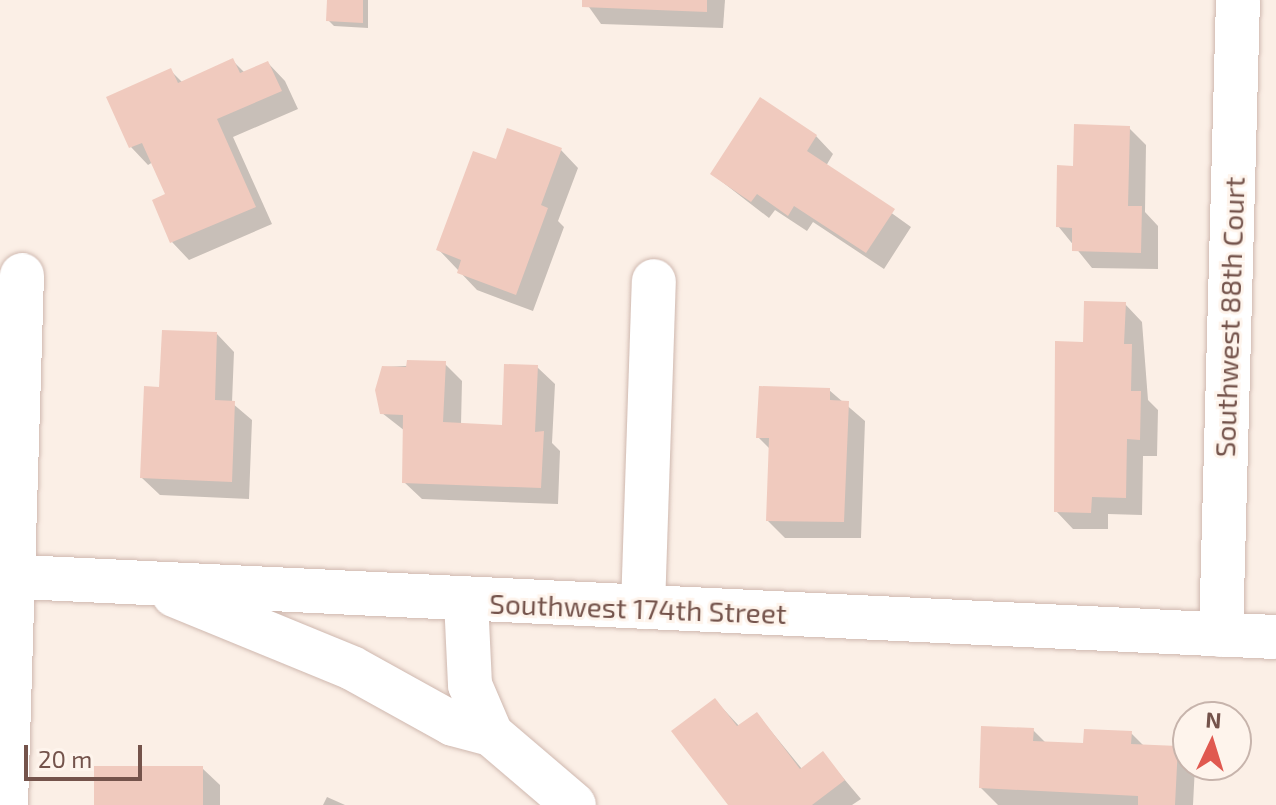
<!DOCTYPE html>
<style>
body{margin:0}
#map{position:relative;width:1276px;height:805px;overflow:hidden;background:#fbefe6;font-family:"Exo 2",sans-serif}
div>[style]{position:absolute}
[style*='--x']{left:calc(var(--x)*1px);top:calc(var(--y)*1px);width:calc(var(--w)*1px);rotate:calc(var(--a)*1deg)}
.shadow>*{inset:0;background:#0003}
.building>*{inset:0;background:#f0cabe}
.roads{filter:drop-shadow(0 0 2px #cfb8af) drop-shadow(0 0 2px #cfb8af)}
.minor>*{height:44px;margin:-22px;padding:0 22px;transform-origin:22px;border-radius:22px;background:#fff}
span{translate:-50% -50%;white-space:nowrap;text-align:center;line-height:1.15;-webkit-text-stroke:6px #fef4ec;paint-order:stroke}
.street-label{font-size:28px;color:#74534b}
.north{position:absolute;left:1172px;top:701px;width:80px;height:80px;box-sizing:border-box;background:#fef4ec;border:2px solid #c7b4ac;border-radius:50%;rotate:4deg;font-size:22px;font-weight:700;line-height:32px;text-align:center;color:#74534b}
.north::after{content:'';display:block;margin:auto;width:28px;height:36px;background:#e05950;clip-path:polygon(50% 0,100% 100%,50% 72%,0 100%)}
.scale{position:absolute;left:24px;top:745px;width:118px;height:36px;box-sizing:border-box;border:4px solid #74534b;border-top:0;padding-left:10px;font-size:24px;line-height:28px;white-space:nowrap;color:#74534b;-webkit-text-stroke:6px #fef4ec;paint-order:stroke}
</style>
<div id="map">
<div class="shadow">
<div style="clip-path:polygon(329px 0,368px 0,368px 28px,334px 26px,328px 20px)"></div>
<div style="clip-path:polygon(584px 0,725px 0,723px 28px,601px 24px)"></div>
<div style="clip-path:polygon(233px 61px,245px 73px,268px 63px,285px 81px,298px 109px,233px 137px,272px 224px,189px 260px,172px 242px,168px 195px,153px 162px,148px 165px,131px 147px,171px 71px,183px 83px)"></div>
<div style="clip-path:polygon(1129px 128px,1146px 145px,1145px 212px,1158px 226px,1158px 269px,1092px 268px,1058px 226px,1075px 168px)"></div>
<div style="clip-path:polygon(816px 136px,833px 154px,826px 166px,911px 227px,884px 269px,813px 222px,807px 231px,775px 210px,769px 218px,712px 174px)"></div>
<div style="clip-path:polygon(561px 150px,578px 168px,558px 221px,564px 227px,533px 311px,477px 290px,439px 250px,497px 161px)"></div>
<div style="clip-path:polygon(1125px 304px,1142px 322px,1148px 400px,1158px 410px,1157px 456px,1143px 456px,1142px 515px,1108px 514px,1108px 529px,1073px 529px,1056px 511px,1085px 344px)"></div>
<div style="clip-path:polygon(217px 334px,234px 352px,232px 403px,252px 420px,249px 499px,160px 495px,142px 478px,161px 390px)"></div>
<div style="clip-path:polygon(445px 364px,462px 381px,461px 425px,504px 427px,537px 367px,555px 384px,552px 443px,560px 451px,558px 504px,422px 499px,404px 482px,405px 431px,382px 413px,384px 367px)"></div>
<div style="clip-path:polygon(829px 390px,865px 421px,861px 538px,785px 538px,768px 521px,771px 450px,758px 437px)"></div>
<div style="clip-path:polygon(715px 700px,740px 727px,757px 714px,802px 769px,823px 754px,861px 799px,852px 805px,730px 805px)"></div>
<div style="clip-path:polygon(1033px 730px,1046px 743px,1085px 745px,1131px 733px,1144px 746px,1177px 748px,1188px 765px,1195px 766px,1193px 805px,998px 805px,981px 788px)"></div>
<div style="clip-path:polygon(202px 768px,220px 785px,220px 805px,96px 805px)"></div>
<div style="clip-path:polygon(327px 797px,345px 805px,323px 805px)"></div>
</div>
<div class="building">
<div style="clip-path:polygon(327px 0,363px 0,363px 23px,326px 21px)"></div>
<div style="clip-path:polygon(582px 0,707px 0,707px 12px,582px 7px)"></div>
<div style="clip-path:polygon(233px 58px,240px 73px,268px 61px,282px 91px,217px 119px,256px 207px,170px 243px,152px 200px,165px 194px,142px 143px,129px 148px,106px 97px,171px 68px,178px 83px)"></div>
<div style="clip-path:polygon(760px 97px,817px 135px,807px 151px,895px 209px,866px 253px,794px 206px,788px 216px,757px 194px,751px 202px,710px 174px)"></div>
<div style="clip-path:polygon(1074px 124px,1130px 126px,1128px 206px,1142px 206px,1141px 253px,1072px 251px,1072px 228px,1056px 227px,1057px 165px,1073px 166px)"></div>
<div style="clip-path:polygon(507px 128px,562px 148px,541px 205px,548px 208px,516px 295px,457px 273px,461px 260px,436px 250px,473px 151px,496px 159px)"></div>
<div style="clip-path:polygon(1084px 301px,1126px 302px,1124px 344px,1132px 344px,1131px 391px,1141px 391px,1140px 440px,1127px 439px,1126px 498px,1092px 497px,1091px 513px,1054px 512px,1055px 341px,1083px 342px)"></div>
<div style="clip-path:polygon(162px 330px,217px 332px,215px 400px,235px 401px,232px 482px,140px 478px,144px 386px,159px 387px)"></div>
<div style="clip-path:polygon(407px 360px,446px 361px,443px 422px,502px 425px,504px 364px,538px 365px,535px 432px,544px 431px,541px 488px,402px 483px,403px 415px,380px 414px,375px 390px,382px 366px,406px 367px)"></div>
<div style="clip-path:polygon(759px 386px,830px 388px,830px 400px,849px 401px,844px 522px,766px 521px,769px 438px,756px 438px)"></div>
<div style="clip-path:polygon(715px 698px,737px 726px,757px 712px,800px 769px,823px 751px,845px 780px,812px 805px,728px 805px,671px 731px)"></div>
<div style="clip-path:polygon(981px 726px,1034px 728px,1033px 741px,1083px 743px,1084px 729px,1132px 731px,1131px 744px,1178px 746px,1175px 805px,1138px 805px,1138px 796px,979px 788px)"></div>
<div style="clip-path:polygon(94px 766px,203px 766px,203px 805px,94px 805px)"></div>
</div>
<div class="roads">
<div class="minor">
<div style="--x:0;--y:576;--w:1277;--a:2.74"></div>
<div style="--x:174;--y:595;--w:192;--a:22.3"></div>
<div style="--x:352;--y:668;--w:115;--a:29"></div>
<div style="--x:453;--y:724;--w:39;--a:15"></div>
<div style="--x:466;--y:600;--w:85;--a:87.3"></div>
<div style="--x:470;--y:685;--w:53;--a:66.8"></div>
<div style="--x:491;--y:734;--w:109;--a:40.5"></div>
<div style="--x:643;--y:607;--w:326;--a:-88.1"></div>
<div style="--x:1221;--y:635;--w:635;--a:-88.47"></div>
<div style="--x:6;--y:805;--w:530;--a:-88.27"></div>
</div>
</div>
<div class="street-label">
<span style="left:1229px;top:317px;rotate:-88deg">Southwest 88th Court</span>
<span style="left:638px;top:608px;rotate:2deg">Southwest 174th Street</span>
</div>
<div class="north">N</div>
<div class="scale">20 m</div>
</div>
